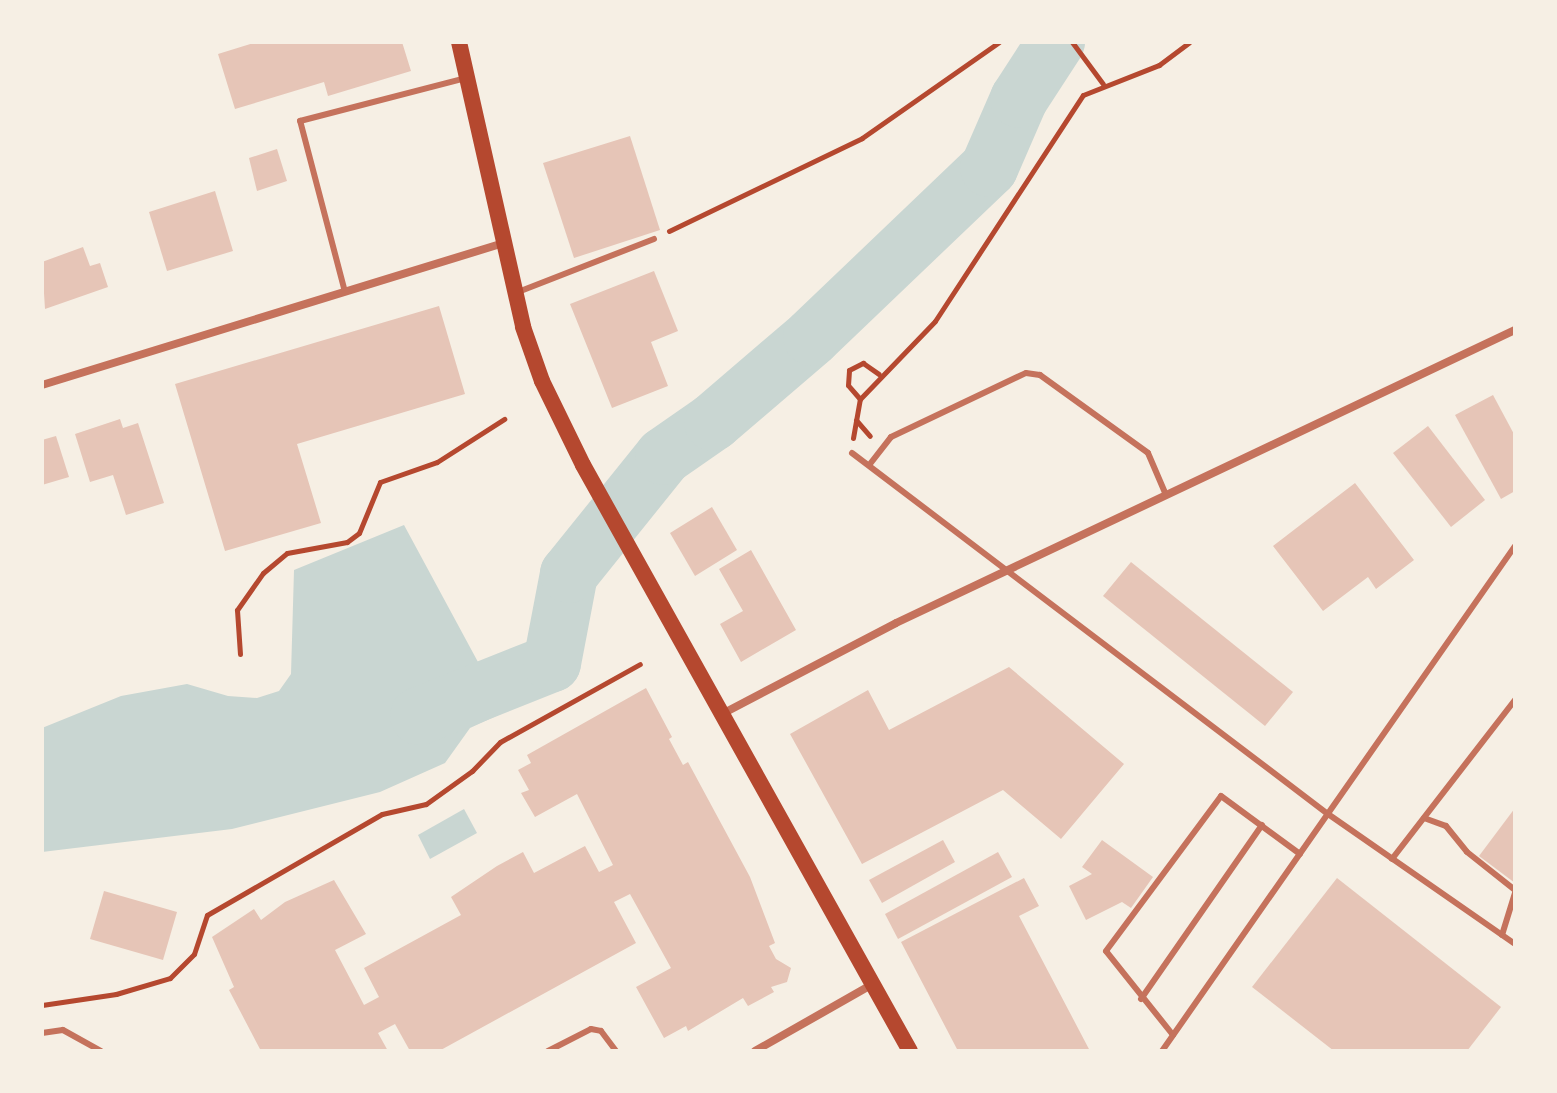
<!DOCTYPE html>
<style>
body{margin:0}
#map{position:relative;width:1557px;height:1093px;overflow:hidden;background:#f6efe4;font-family:"Asap Condensed",sans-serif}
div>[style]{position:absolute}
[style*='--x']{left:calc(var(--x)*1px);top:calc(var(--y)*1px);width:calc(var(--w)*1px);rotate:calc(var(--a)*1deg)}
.water>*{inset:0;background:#c9d6d2}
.river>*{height:58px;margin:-29px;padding:0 29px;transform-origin:29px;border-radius:29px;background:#c9d6d2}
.building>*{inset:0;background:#e6c5b7}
.path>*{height:5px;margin:-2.5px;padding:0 2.5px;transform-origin:2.5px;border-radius:2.5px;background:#b5482f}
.service>*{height:6px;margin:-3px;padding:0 3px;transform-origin:3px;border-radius:3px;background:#c5725c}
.minor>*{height:8px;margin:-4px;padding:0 4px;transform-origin:4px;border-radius:4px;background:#c5725c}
.secondary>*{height:16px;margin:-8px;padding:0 8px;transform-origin:8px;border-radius:8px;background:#b5482f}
span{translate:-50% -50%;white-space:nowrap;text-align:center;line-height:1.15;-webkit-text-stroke:6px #f6efe4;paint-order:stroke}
.frame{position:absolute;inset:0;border:44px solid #f6efe4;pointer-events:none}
</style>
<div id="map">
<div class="water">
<div style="clip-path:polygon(404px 525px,505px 712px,470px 728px,445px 763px,380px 792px,232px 829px,42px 852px,42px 728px,121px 696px,187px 684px,228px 696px,257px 698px,279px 691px,291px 674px,294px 570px)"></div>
<div style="clip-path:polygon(464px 809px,477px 833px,430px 859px,418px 835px)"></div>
</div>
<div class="river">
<div style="--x:419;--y:716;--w:143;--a:-21.7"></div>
<div style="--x:552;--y:663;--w:91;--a:-79.2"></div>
<div style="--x:569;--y:574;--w:151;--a:-51.2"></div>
<div style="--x:664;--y:456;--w:60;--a:-34.8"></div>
<div style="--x:713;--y:422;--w:130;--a:-40.6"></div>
<div style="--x:812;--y:337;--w:245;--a:-43.7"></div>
<div style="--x:989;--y:168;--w:75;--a:-66.5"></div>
<div style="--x:1019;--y:99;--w:68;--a:-57"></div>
</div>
<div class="building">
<div style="clip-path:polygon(257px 42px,402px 42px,411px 71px,328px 96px,324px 82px,235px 109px,218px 54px)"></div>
<div style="clip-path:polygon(630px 136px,660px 230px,574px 258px,543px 163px)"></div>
<div style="clip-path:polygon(277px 149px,287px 181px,257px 191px,249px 158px)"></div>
<div style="clip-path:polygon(215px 191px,233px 251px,167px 271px,149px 212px)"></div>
<div style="clip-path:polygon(83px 247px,90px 266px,100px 263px,108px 287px,45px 309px,42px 262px)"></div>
<div style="clip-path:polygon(654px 271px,678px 331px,651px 342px,668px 386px,612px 408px,570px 304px)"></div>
<div style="clip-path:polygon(439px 306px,465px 394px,297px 444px,321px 523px,225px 551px,175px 384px)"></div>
<div style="clip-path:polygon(1493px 395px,1515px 436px,1515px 491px,1501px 499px,1455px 415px)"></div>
<div style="clip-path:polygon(120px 419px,123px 428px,138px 423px,164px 503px,126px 515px,113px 475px,90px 482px,75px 434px)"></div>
<div style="clip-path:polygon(1428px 426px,1485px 500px,1451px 527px,1393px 453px)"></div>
<div style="clip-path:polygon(56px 436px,69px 477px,42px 485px,42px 440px)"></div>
<div style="clip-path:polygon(1355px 483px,1414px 560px,1376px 589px,1368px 577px,1323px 611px,1273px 546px)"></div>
<div style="clip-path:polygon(712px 507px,737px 550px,695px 576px,670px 533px)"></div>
<div style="clip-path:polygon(751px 550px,796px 630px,741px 662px,720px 624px,743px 611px,719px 569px)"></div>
<div style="clip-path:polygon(1131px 562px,1293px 692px,1265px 726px,1103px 596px)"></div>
<div style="clip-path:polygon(1009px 667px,1124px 764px,1061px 839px,1003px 790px,862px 864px,790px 734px,868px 690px,889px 730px)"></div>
<div style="clip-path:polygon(646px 688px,672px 737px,669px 739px,683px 765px,688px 762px,750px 877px,775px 943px,769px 946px,776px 959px,791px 968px,787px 982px,771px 987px,774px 992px,748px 1006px,743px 998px,688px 1031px,686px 1026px,664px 1038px,636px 987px,671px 968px,630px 894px,614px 902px,636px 943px,439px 1051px,410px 1051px,395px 1024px,378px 1033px,388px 1051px,261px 1051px,229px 990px,234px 987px,212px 937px,254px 909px,261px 920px,285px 902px,334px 880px,366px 934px,335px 950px,364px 1005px,379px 997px,364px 968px,461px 915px,451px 897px,497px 866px,523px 852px,534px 873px,585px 846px,599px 872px,613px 865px,577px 794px,535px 817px,521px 793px,529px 790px,518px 770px,531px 763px,527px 755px)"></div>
<div style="clip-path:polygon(1515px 808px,1515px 883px,1479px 856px)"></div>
<div style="clip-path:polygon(943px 840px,955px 862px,882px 903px,869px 880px)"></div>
<div style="clip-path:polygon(1102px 840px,1153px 877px,1131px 908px,1122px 902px,1086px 920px,1069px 886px,1092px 874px,1082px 867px)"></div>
<div style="clip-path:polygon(998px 852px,1012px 877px,898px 939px,885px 914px)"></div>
<div style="clip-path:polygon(1024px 878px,1039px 906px,1019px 916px,1090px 1051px,958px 1051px,901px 942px)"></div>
<div style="clip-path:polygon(1337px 878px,1501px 1007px,1467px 1051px,1334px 1051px,1252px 987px)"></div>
<div style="clip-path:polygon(104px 891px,177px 912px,163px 960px,90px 939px)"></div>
</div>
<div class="path">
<div style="--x:1072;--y:42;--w:52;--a:53.6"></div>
<div style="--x:669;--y:231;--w:214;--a:-25.7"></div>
<div style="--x:862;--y:138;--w:167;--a:-35"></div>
<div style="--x:860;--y:399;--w:18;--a:-131"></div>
<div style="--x:848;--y:385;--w:15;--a:-86"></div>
<div style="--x:849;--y:370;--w:16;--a:-27"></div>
<div style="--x:863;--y:363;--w:19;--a:35"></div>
<div style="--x:856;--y:420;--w:21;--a:49"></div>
<div style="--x:853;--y:438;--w:40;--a:-80"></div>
<div style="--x:860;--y:399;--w:108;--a:-46.1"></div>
<div style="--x:935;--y:321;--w:270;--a:-56.8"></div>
<div style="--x:1083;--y:95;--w:82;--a:-21.5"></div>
<div style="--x:1159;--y:65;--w:38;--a:-37"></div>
<div style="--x:240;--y:654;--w:44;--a:-93.9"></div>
<div style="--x:237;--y:610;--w:45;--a:-54.9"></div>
<div style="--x:263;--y:573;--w:31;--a:-40"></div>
<div style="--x:287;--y:553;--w:61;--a:-10.4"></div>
<div style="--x:347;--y:542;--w:15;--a:-37"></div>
<div style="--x:359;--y:533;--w:55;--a:-67.6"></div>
<div style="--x:380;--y:482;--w:60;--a:-19.3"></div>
<div style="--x:437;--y:462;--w:80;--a:-32.7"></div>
<div style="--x:42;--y:1005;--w:75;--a:-8.5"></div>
<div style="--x:116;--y:994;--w:56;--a:-16.5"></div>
<div style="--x:170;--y:978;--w:34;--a:-45"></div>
<div style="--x:194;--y:954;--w:41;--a:-71.6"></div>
<div style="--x:207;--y:915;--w:202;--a:-30"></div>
<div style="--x:382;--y:814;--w:45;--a:-12.8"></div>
<div style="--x:426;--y:804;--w:57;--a:-35.7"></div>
<div style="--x:472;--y:771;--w:40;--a:-46"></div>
<div style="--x:500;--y:742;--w:160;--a:-29.1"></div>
</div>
<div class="service">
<div style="--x:345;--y:292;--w:177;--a:-104.7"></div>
<div style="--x:300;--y:121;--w:171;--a:-14.5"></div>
<div style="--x:518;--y:292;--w:146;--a:-21.3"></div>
<div style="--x:852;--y:453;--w:597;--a:37.18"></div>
<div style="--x:1328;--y:814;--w:228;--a:34.8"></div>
<div style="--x:870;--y:464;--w:34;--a:-52"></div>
<div style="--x:891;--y:437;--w:149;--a:-25.4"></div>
<div style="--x:1026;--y:373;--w:14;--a:8"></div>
<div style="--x:1040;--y:375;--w:133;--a:35.8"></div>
<div style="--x:1148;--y:453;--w:46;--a:66.8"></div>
<div style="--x:1424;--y:818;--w:23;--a:20"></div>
<div style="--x:1446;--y:826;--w:33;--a:51"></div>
<div style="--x:1467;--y:852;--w:61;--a:38.4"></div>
<div style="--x:1392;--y:859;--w:201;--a:-52.3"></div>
<div style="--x:1502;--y:935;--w:44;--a:-72.8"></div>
<div style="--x:1141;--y:999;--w:212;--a:-55.2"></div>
<div style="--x:42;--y:1033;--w:21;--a:-8"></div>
<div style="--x:63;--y:1030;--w:43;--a:28.9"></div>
<div style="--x:1173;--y:1035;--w:107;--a:-128.6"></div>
<div style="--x:1106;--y:951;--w:193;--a:-53.4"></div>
<div style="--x:1221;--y:796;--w:98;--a:36.3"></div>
<div style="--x:548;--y:1051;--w:48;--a:-27.1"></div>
<div style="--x:591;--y:1029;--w:10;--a:11"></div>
<div style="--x:601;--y:1031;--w:25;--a:53"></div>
<div style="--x:1162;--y:1051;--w:616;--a:-55.05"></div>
</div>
<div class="minor">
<div style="--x:42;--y:385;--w:483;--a:-17.1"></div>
<div style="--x:722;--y:714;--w:196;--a:-27.6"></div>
<div style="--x:896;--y:623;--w:685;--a:-25.33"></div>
<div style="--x:755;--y:1051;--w:136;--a:-29.6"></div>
</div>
<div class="secondary">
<div style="--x:459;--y:42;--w:292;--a:77.3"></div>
<div style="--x:523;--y:327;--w:57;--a:70.6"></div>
<div style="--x:542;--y:381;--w:93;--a:64"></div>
<div style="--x:583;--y:465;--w:671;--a:60.84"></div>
</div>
<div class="frame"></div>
</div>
